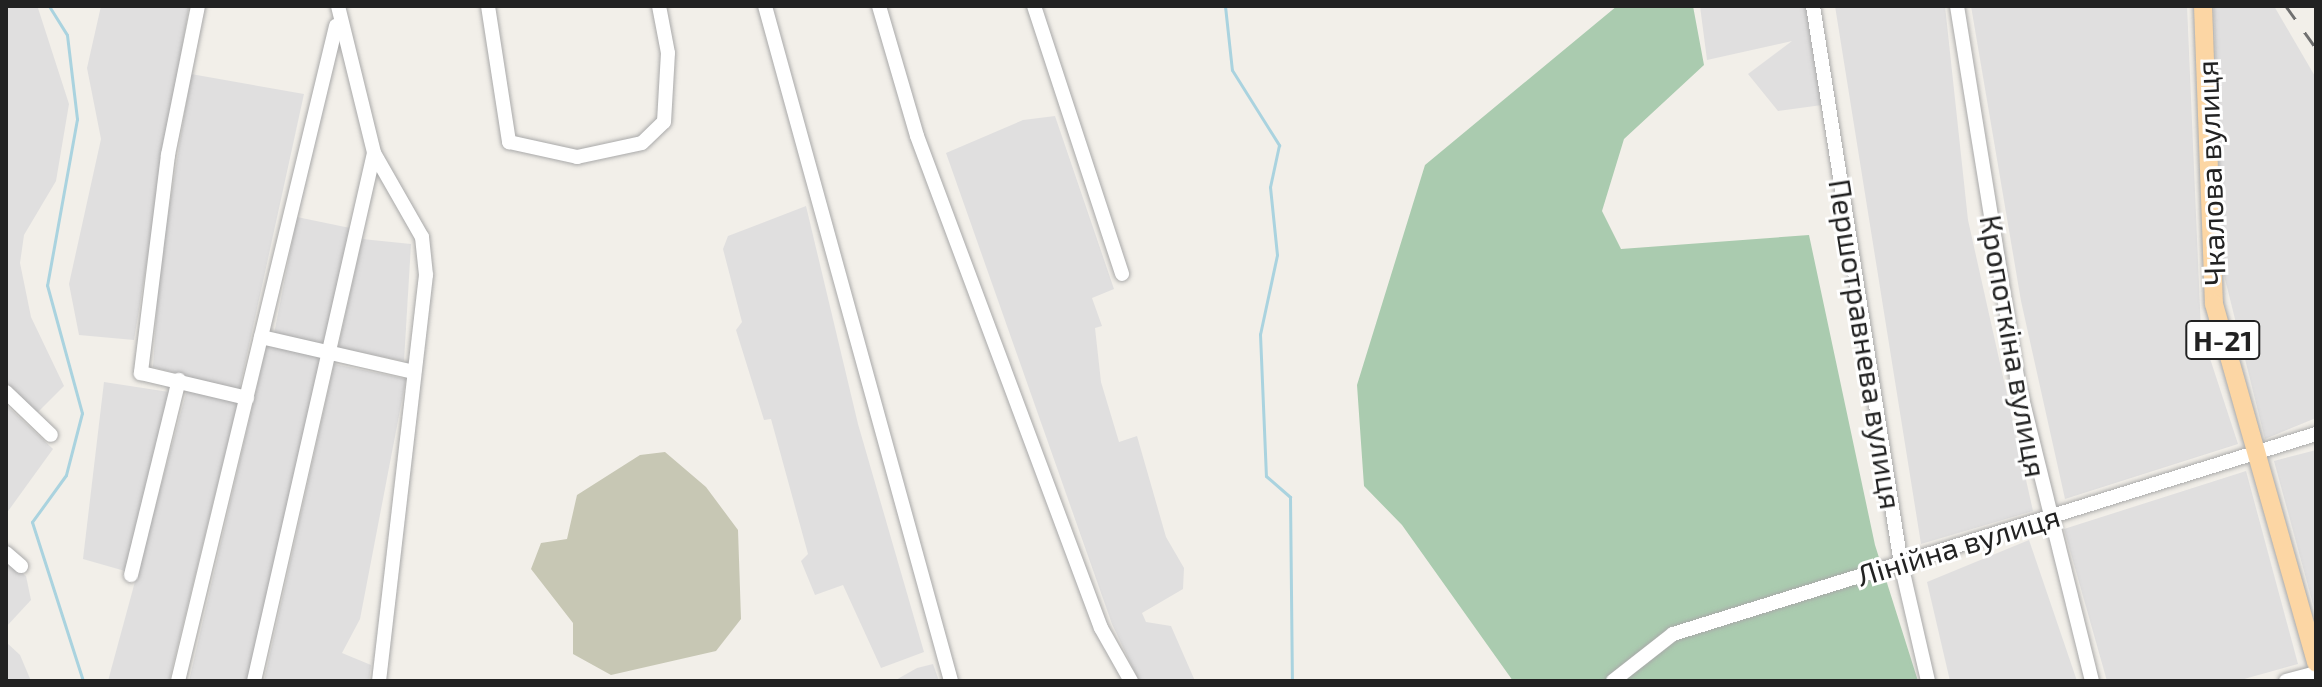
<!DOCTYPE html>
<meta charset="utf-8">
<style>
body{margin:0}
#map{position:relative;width:2322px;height:687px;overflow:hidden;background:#f2efe9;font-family:"Exo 2",sans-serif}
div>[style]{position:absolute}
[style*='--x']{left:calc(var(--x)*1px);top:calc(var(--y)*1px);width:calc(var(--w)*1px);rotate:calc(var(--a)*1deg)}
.residential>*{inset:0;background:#e0dfdf}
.construction>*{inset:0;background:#c7c7b4}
.cemetery>*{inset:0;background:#aacbaf}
.stream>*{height:3px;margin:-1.5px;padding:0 1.5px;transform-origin:1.5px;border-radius:1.5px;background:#aad3df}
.roads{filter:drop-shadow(0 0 2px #a9a9a9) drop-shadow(0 0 2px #a9a9a9)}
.minor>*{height:14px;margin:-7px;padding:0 7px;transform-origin:7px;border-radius:7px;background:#fff}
.major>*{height:18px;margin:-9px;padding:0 9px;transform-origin:9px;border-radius:9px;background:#fcd6a4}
.rail>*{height:3px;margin-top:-1.5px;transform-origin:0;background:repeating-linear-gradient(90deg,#707070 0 16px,transparent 0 32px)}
span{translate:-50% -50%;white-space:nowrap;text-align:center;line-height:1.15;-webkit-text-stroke:6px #fff;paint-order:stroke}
.shield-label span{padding:2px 6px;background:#fff;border:2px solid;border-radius:6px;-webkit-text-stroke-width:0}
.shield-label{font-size:28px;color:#222;font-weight:700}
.street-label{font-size:30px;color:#222}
.frame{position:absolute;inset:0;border:8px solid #222;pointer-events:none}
</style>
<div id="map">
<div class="residential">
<div style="clip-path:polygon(6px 6px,38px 8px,69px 104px,56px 181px,24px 235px,20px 263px,31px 317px,64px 386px,37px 413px,6px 382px)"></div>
<div style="clip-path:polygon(101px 6px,189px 6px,134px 340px,79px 335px,69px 284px,101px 139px,87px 68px)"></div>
<div style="clip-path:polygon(1700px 6px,1807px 6px,1822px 105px,1778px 111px,1748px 74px,1792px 41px,1707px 60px)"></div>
<div style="clip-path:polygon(1835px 6px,1945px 6px,1968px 220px,2033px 511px,1921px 544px)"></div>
<div style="clip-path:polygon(1971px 6px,2187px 6px,2201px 331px,2238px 444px,2065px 499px,2021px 301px)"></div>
<div style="clip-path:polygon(2214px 6px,2274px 6px,2316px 78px,2316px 418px,2265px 439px,2223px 271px)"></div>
<div style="clip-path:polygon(191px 74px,304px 94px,239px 391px,153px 367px,159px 271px)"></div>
<div style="clip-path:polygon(1055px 116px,1114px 289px,1092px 298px,1102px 326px,1095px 328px,1101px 382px,1119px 442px,1137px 436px,1166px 537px,1184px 568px,1183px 589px,1142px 613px,1146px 622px,1171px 626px,1195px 681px,1139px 681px,1112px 624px,946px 153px,1023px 120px)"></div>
<div style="clip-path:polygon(806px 206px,858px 424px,924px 652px,881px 668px,843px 585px,815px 595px,801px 561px,808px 554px,771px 419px,764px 420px,736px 330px,742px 322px,723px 249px,728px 236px)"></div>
<div style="clip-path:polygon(297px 217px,350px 228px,324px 346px,274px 334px)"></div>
<div style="clip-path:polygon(362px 239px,411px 244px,404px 361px,338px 348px)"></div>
<div style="clip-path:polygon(267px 343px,322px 356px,299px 464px,247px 681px,189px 681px)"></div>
<div style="clip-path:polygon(334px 364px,406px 379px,360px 619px,342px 653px,371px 665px,369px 681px,264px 681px)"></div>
<div style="clip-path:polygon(104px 382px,169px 392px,125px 571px,83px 559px)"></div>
<div style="clip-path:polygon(187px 390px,238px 402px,169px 681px,108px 681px)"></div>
<div style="clip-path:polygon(6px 405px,53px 449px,6px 514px)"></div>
<div style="clip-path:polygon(2316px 450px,2316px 615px,2274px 461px)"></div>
<div style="clip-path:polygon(2246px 471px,2298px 664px,2237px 681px,2107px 681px,2064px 529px)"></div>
<div style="clip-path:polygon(2029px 540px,2077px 681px,1950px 681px,1927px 582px)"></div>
<div style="clip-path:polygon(6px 560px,26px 576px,31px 600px,6px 627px)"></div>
<div style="clip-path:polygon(6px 642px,20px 655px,31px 681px,6px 681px)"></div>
<div style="clip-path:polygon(933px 664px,939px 681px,894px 681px,917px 668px)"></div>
</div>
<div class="construction">
<div style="clip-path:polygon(665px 452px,706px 487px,738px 530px,741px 619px,716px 651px,611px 675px,573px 654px,573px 623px,531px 569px,541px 543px,567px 539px,577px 495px,640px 455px)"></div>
</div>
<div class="cemetery">
<div style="clip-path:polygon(1617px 6px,1693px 6px,1704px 65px,1624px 139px,1602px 211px,1621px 249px,1809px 235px,1875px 545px,1918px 681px,1513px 681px,1402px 525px,1364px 486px,1357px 385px,1425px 165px)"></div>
</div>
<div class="stream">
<div style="--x:49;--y:6;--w:34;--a:58"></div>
<div style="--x:67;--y:35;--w:85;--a:83.2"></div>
<div style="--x:77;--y:119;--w:169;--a:100.2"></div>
<div style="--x:47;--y:285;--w:133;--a:74.7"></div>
<div style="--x:82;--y:413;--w:64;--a:104.5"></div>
<div style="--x:66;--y:475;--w:58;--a:125.9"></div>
<div style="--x:32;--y:522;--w:167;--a:72.2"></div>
<div style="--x:1225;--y:6;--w:64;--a:83.8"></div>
<div style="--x:1232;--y:70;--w:89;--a:57.9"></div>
<div style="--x:1279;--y:145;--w:43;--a:102.1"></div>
<div style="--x:1270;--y:187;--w:68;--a:84.1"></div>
<div style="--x:1277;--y:255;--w:81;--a:102.1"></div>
<div style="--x:1260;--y:334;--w:142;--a:87.6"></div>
<div style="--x:1266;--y:476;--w:32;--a:41"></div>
<div style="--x:1290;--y:497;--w:184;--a:89.4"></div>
</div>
<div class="roads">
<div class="minor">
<div style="--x:198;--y:6;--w:152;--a:101.4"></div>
<div style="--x:168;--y:155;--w:220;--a:97.1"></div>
<div style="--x:141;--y:373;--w:109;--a:13.3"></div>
<div style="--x:338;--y:6;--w:151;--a:76.2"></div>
<div style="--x:374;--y:153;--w:97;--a:60.3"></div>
<div style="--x:422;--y:237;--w:38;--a:84"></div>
<div style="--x:426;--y:275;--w:409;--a:96.6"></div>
<div style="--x:488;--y:6;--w:138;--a:81.2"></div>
<div style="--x:509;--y:142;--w:70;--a:12.4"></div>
<div style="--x:577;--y:157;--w:66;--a:-12.2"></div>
<div style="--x:642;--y:143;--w:30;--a:-44"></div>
<div style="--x:664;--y:122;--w:69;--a:-86.7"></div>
<div style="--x:668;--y:53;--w:48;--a:-100.8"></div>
<div style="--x:765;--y:6;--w:700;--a:74.59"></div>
<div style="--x:879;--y:6;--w:135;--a:73.7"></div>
<div style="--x:917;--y:136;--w:525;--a:69.5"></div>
<div style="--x:1101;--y:628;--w:61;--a:60.5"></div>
<div style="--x:1034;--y:6;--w:282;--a:71.8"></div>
<div style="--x:1813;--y:6;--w:565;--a:81.04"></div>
<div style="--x:1901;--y:564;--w:120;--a:77"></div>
<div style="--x:1957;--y:6;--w:377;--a:80.8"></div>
<div style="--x:2017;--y:378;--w:312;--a:76.1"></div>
<div style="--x:261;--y:337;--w:157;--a:12.9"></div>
<div style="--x:6;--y:392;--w:62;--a:43.7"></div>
<div style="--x:6;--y:553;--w:20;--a:41"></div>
<div style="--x:131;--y:575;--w:201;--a:-76.2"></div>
<div style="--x:178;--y:681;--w:674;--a:-76.44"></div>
<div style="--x:254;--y:681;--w:541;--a:-77.2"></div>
<div style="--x:1613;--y:681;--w:76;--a:-38.1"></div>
<div style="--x:1673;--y:634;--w:673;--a:-17.28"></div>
<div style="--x:2286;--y:681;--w:31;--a:-15"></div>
</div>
<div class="major">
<div style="--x:2203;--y:6;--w:298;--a:87.9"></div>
<div style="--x:2214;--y:304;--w:373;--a:74.1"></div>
</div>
</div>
<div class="rail">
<div style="--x:2286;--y:6;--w:52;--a:54.5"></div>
</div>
<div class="shield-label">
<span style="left:2223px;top:340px">Н-21</span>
</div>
<div class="street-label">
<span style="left:2210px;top:173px;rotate:-92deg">Чкалова вулиця</span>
<span style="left:1866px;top:344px;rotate:81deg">Першотравнева вулиця</span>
<span style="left:2014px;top:346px;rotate:80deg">Кропоткіна вулиця</span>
<span style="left:1958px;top:545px;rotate:-17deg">Лінійна вулиця</span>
</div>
<div class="frame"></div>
</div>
